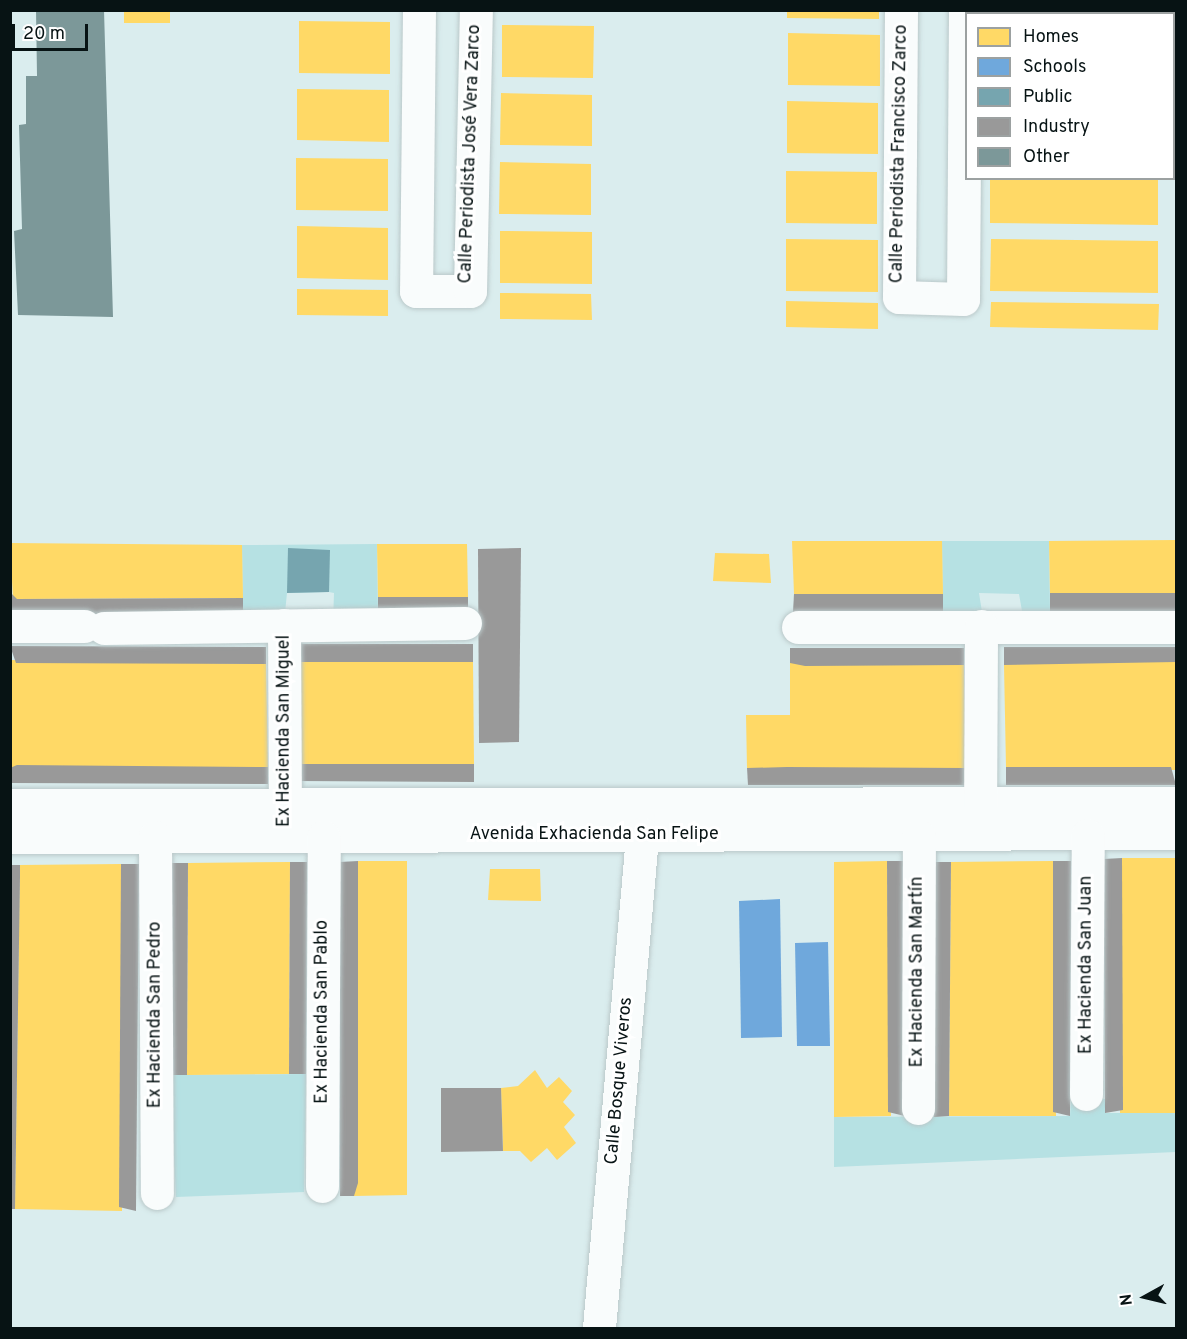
<!DOCTYPE html>
<meta charset="utf-8">
<style>
body{margin:0}
#map{position:relative;width:1187px;height:1339px;overflow:hidden;background:#daedee;font-family:Overpass,sans-serif}
div>[style]{position:absolute}
[style*='--x']{left:calc(var(--x)*1px);top:calc(var(--y)*1px);width:calc(var(--w)*1px);rotate:calc(var(--a)*1deg)}
.green>*{inset:0;background:#b6e1e3}
.homes>*{inset:0;background:#ffd966}
.schools>*{inset:0;background:#6fa8dc}
.public>*{inset:0;background:#76a5af}
.industry>*{inset:0;background:#999}
.building>*{inset:0;background:#7c9899}
.roads{filter:drop-shadow(0 0 2px #bac8c9) drop-shadow(0 0 2px #bac8c9)}
.minor>*{height:33px;margin:-16.5px;padding:0 16.5px;transform-origin:16.5px;border-radius:16.5px;background:#f9fcfc}
span{translate:-50% -50%;white-space:nowrap;text-align:center;line-height:1.15;-webkit-text-stroke:6px #fff;paint-order:stroke}
.street-label{font-size:18px;color:#071314}
.frame{position:absolute;inset:0;border:12px solid #071314;pointer-events:none}
.legend{position:absolute;left:965px;top:12px;width:210px;height:168px;box-sizing:border-box;background:#fff;border:2px solid #9ca1a1;margin:0;padding:8px 10px;list-style:none;font-size:18px;color:#071314}
.legend li{display:flex;align-items:center;gap:12px;height:30px}
.legend b{width:30px;border:2px solid #9ca1a1}
.north{position:absolute;left:1115px;top:1267px;width:60px;height:60px;-webkit-text-stroke:4px #fff;paint-order:stroke;rotate:262deg;font-size:16px;font-weight:700;line-height:24px;text-align:center;color:#071314}
.north::after{content:'';display:block;margin:auto;width:21px;height:27px;background:#071314;clip-path:polygon(50% 0,100% 100%,50% 72%,0 100%)}
.scale{position:absolute;left:12px;top:24px;width:76px;height:27px;box-sizing:border-box;border:3px solid #071314;border-top:0;padding-left:8px;font-size:18px;line-height:21px;white-space:nowrap;color:#071314;-webkit-text-stroke:4px #fff;paint-order:stroke}
</style>
<div id="map">
<div class="green">
<div style="clip-path:polygon(942px 541px,1049px 541px,1050px 611px,1022px 611px,1019px 594px,979px 593px,982px 612px,943px 612px)"></div>
<div style="clip-path:polygon(377px 544px,378px 615px,333px 622px,334px 593px,329px 592px,287px 593px,285px 613px,243px 615px,242px 545px)"></div>
<div style="clip-path:polygon(306px 1074px,304px 1192px,176px 1197px,170px 1075px)"></div>
<div style="clip-path:polygon(1105px 1099px,1106px 1113px,1176px 1113px,1176px 1152px,834px 1167px,834px 1117px,1070px 1116px,1071px 1100px)"></div>
</div>
<div class="homes">
<div style="clip-path:polygon(124px 10px,170px 10px,170px 23px,124px 23px)"></div>
<div style="clip-path:polygon(787px 10px,879px 10px,879px 19px,787px 18px)"></div>
<div style="clip-path:polygon(992px 10px,1160px 10px,992px 14px)"></div>
<div style="clip-path:polygon(299px 21px,390px 22px,390px 74px,299px 73px)"></div>
<div style="clip-path:polygon(502px 25px,594px 26px,593px 78px,502px 77px)"></div>
<div style="clip-path:polygon(788px 33px,880px 35px,880px 86px,788px 85px)"></div>
<div style="clip-path:polygon(297px 89px,389px 90px,389px 142px,297px 140px)"></div>
<div style="clip-path:polygon(501px 93px,592px 95px,592px 146px,500px 145px)"></div>
<div style="clip-path:polygon(787px 101px,878px 103px,878px 154px,787px 153px)"></div>
<div style="clip-path:polygon(296px 158px,388px 159px,388px 211px,296px 210px)"></div>
<div style="clip-path:polygon(500px 162px,591px 164px,591px 215px,499px 214px)"></div>
<div style="clip-path:polygon(786px 171px,877px 172px,877px 224px,786px 223px)"></div>
<div style="clip-path:polygon(990px 178px,1158px 178px,1158px 225px,990px 223px)"></div>
<div style="clip-path:polygon(297px 226px,388px 228px,388px 280px,297px 278px)"></div>
<div style="clip-path:polygon(500px 231px,592px 232px,592px 284px,500px 283px)"></div>
<div style="clip-path:polygon(786px 239px,878px 240px,878px 292px,786px 291px)"></div>
<div style="clip-path:polygon(991px 239px,1158px 241px,1158px 293px,990px 291px)"></div>
<div style="clip-path:polygon(297px 289px,388px 290px,388px 316px,297px 315px)"></div>
<div style="clip-path:polygon(500px 293px,591px 294px,592px 320px,500px 319px)"></div>
<div style="clip-path:polygon(786px 301px,878px 303px,878px 329px,786px 327px)"></div>
<div style="clip-path:polygon(991px 302px,1159px 304px,1158px 330px,990px 327px)"></div>
<div style="clip-path:polygon(1176px 540px,1176px 593px,1050px 593px,1049px 541px)"></div>
<div style="clip-path:polygon(792px 541px,942px 541px,943px 594px,794px 594px)"></div>
<div style="clip-path:polygon(10px 543px,242px 545px,243px 598px,13px 599px)"></div>
<div style="clip-path:polygon(377px 544px,467px 544px,468px 597px,378px 597px)"></div>
<div style="clip-path:polygon(715px 553px,769px 554px,771px 583px,713px 581px)"></div>
<div style="clip-path:polygon(305px 659px,473px 662px,474px 764px,296px 764px,294px 662px)"></div>
<div style="clip-path:polygon(10px 660px,266px 664px,268px 767px,10px 768px)"></div>
<div style="clip-path:polygon(885px 662px,964px 665px,966px 768px,747px 768px,746px 715px,790px 715px,790px 663px)"></div>
<div style="clip-path:polygon(1015px 662px,1176px 662px,1176px 770px,1006px 767px,1004px 665px)"></div>
<div style="clip-path:polygon(1122px 858px,1176px 858px,1176px 1113px,1120px 1113px)"></div>
<div style="clip-path:polygon(358px 861px,407px 861px,407px 1195px,354px 1196px)"></div>
<div style="clip-path:polygon(887px 861px,891px 1116px,834px 1117px,834px 862px)"></div>
<div style="clip-path:polygon(1053px 861px,1056px 1116px,949px 1116px,951px 862px)"></div>
<div style="clip-path:polygon(290px 862px,289px 1074px,187px 1075px,188px 863px)"></div>
<div style="clip-path:polygon(121px 864px,122px 1211px,15px 1209px,20px 865px)"></div>
<div style="clip-path:polygon(490px 869px,540px 869px,541px 901px,488px 900px)"></div>
<div style="clip-path:polygon(535px 1070px,547px 1088px,559px 1077px,572px 1091px,563px 1102px,575px 1115px,564px 1127px,576px 1143px,557px 1160px,547px 1148px,531px 1162px,520px 1151px,503px 1151px,501px 1088px,518px 1086px)"></div>
</div>
<div class="schools">
<div style="clip-path:polygon(780px 899px,782px 1037px,741px 1038px,739px 901px)"></div>
<div style="clip-path:polygon(828px 942px,830px 1046px,797px 1046px,795px 943px)"></div>
</div>
<div class="public">
<div style="clip-path:polygon(288px 548px,330px 550px,329px 592px,287px 593px)"></div>
</div>
<div class="industry">
<div style="clip-path:polygon(521px 548px,519px 742px,479px 743px,478px 549px)"></div>
<div style="clip-path:polygon(11px 593px,17px 599px,243px 598px,243px 615px,10px 614px)"></div>
<div style="clip-path:polygon(1050px 593px,1176px 593px,1176px 611px,1050px 611px)"></div>
<div style="clip-path:polygon(794px 594px,943px 594px,943px 612px,793px 612px)"></div>
<div style="clip-path:polygon(378px 597px,468px 597px,468px 615px,378px 615px)"></div>
<div style="clip-path:polygon(294px 644px,473px 644px,473px 662px,294px 662px)"></div>
<div style="clip-path:polygon(10px 646px,266px 647px,266px 664px,16px 663px)"></div>
<div style="clip-path:polygon(1004px 647px,1176px 647px,1176px 662px,1004px 665px)"></div>
<div style="clip-path:polygon(790px 648px,964px 648px,964px 665px,805px 666px,790px 663px)"></div>
<div style="clip-path:polygon(296px 764px,474px 764px,474px 782px,296px 781px)"></div>
<div style="clip-path:polygon(17px 765px,268px 767px,268px 784px,10px 783px,10px 768px)"></div>
<div style="clip-path:polygon(787px 767px,966px 768px,966px 785px,748px 785px,747px 768px)"></div>
<div style="clip-path:polygon(1006px 767px,1171px 767px,1176px 785px,1006px 785px)"></div>
<div style="clip-path:polygon(1122px 858px,1123px 1110px,1105px 1113px,1104px 859px)"></div>
<div style="clip-path:polygon(358px 861px,358px 1183px,354px 1196px,340px 1196px,340px 862px)"></div>
<div style="clip-path:polygon(887px 861px,904px 861px,905px 1116px,888px 1112px)"></div>
<div style="clip-path:polygon(1053px 861px,1071px 861px,1070px 1116px,1053px 1112px)"></div>
<div style="clip-path:polygon(290px 862px,307px 862px,306px 1074px,289px 1074px)"></div>
<div style="clip-path:polygon(933px 862px,951px 862px,949px 1116px,934px 1117px)"></div>
<div style="clip-path:polygon(171px 863px,188px 863px,187px 1075px,170px 1075px)"></div>
<div style="clip-path:polygon(121px 864px,139px 864px,136px 1211px,119px 1207px)"></div>
<div style="clip-path:polygon(10px 865px,20px 865px,20px 876px,15px 1209px,10px 1209px)"></div>
<div style="clip-path:polygon(441px 1088px,501px 1088px,503px 1151px,441px 1152px)"></div>
</div>
<div class="building">
<div style="clip-path:polygon(36px 10px,104px 10px,113px 317px,18px 315px,14px 231px,22px 229px,19px 125px,26px 124px,26px 76px,37px 76px)"></div>
</div>
<div class="roads">
<div class="minor">
<div style="--x:419;--y:10;--w:281;--a:90.6"></div>
<div style="--x:416;--y:291;--w:54;--a:0"></div>
<div style="--x:470;--y:291;--w:281;--a:-88.8"></div>
<div style="--x:901;--y:10;--w:287;--a:90.4"></div>
<div style="--x:899;--y:297;--w:64;--a:1.8"></div>
<div style="--x:963;--y:299;--w:289;--a:-89.6"></div>
<div style="--x:284;--y:625;--w:201;--a:89.7"></div>
<div style="--x:10;--y:626;--w:74;--a:0"></div>
<div style="--x:798;--y:627;--w:378;--a:0"></div>
<div style="--x:104;--y:628;--w:361;--a:-0.8"></div>
<div style="--x:10;--y:805;--w:1166;--a:-0.1"></div>
<div style="--x:980;--y:825;--w:199;--a:-89.7"></div>
<div style="--x:10;--y:837;--w:1166;--a:-0.2"></div>
<div style="--x:155;--y:837;--w:356;--a:89.7"></div>
<div style="--x:1086;--y:1094;--w:259;--a:-89.6"></div>
<div style="--x:918;--y:1108;--w:272;--a:-89.8"></div>
<div style="--x:322;--y:1186;--w:349;--a:-89.7"></div>
<div style="--x:599;--y:1328;--w:496;--a:-85"></div>
</div>
</div>
<div class="street-label">
<span style="left:471px;top:154px;rotate:-88deg">Calle Periodista José Vera Zarco</span>
<span style="left:900px;top:154px;rotate:-89deg">Calle Periodista Francisco Zarco</span>
<span style="left:285px;top:731px;rotate:-90deg">Ex Hacienda San Miguel</span>
<span style="left:594px;top:835px">Avenida Exhacienda San Felipe</span>
<span style="left:1087px;top:965px;rotate:-90deg">Ex Hacienda San Juan</span>
<span style="left:918px;top:972px;rotate:-90deg">Ex Hacienda San Martín</span>
<span style="left:323px;top:1012px;rotate:-90deg">Ex Hacienda San Pablo</span>
<span style="left:156px;top:1015px;rotate:-90deg">Ex Hacienda San Pedro</span>
<span style="left:620px;top:1081px;rotate:-85deg">Calle Bosque Viveros</span>
</div>
<div class="frame"></div>
<ul class="legend">
<li><b style="height:16px;background:#ffd966"></b>Homes</li>
<li><b style="height:16px;background:#6fa8dc"></b>Schools</li>
<li><b style="height:16px;background:#76a5af"></b>Public</li>
<li><b style="height:16px;background:#999"></b>Industry</li>
<li><b style="height:16px;background:#7c9899"></b>Other</li>
</ul>
<div class="north">N</div>
<div class="scale">20 m</div>
</div>
